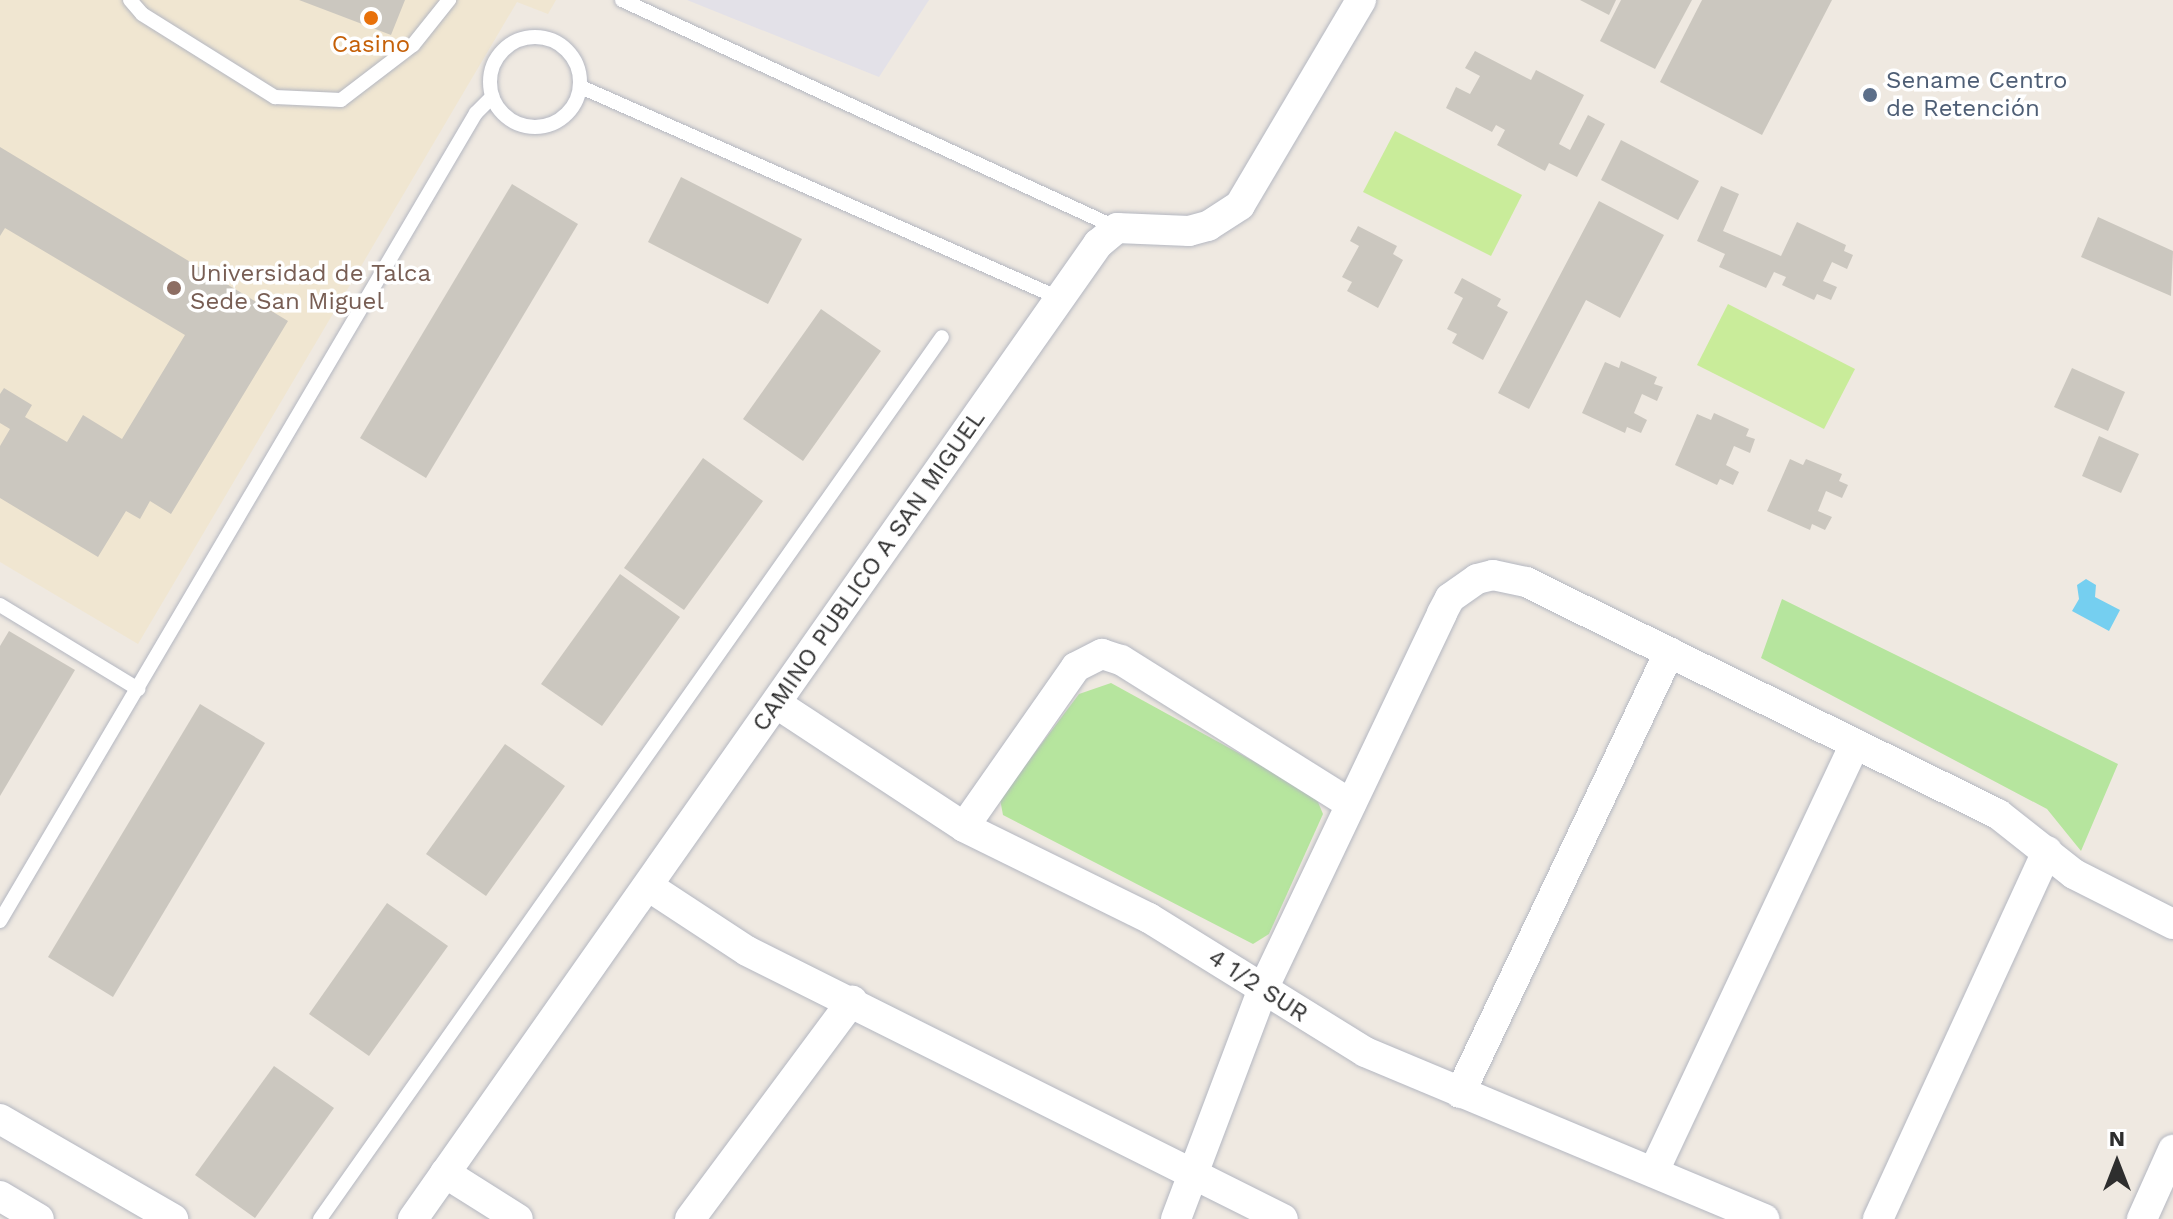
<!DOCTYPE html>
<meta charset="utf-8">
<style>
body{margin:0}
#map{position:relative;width:2173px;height:1219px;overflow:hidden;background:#efe9e1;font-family:"Work Sans",sans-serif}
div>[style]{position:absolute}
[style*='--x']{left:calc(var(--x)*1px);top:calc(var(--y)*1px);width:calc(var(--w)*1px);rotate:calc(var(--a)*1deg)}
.industrial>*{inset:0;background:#e3e1e8}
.education>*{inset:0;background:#f0e6d1}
.green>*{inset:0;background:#b6e59e}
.pitch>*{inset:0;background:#c9ec9a}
.water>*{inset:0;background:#75cff0}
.building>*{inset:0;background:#cbc7bf}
.roads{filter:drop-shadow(0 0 2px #b4b7c1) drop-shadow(0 0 2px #b4b7c1)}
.service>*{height:14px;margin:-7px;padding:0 7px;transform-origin:7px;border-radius:7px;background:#fff}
.service>.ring{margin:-7px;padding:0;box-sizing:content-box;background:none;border:14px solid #fff;border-radius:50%}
.minor>*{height:30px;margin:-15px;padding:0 15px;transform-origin:15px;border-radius:15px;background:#fff}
.dots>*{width:22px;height:22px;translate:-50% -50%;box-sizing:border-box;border:4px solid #fff;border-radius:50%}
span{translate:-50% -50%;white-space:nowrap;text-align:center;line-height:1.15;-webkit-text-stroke:7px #fff;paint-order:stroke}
.food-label{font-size:24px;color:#c56008}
.service-label{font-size:24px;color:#4e5e75}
.left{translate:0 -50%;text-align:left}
.education-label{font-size:24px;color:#785e54}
.street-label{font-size:24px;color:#2e2e2e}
.north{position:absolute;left:2077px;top:1123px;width:80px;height:80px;-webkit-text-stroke:6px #fff;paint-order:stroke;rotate:0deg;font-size:22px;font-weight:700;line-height:32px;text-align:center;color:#2e2e2e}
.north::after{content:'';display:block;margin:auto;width:28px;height:36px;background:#2e2e2e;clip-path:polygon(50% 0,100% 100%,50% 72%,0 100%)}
</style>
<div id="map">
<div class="industrial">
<div style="clip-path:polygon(687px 0,929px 0,879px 77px)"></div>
</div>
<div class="education">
<div style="clip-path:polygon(0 0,556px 0,548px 14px,517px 2px,138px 644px,0 562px)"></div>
</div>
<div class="green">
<div style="clip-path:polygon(1782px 599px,2118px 764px,2081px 851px,2047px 809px,1761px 658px)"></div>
<div style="clip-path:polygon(1111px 683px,1315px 795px,1323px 814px,1269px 934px,1253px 944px,1003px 815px,1000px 799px,1079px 694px)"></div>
</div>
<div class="pitch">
<div style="clip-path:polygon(1395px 131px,1522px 195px,1491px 256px,1363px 192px)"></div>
<div style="clip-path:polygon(1728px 304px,1855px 369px,1824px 429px,1697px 365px)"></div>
</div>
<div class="water">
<div style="clip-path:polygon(2086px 579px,2096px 585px,2095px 597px,2120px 610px,2109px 631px,2072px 611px,2079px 599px,2077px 585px)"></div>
</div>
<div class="building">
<div style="clip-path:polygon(299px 0,405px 0,391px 35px)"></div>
<div style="clip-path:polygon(1580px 0,1616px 0,1609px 15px)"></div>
<div style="clip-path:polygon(1621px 0,1692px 0,1655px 69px,1600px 41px)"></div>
<div style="clip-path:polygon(1702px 0,1832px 0,1762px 135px,1660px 82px)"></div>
<div style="clip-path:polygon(1475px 51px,1531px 80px,1536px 70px,1584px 95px,1559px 144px,1570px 150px,1588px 115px,1605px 124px,1577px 177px,1549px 163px,1545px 171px,1497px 145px,1505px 130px,1496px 125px,1492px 132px,1446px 108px,1456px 87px,1470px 94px,1480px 76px,1465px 68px)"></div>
<div style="clip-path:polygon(1621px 140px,1699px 181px,1678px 220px,1601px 180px)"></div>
<div style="clip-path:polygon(0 147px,288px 321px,171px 514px,150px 501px,140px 519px,126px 511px,98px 557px,0 498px,0 446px,10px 429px,0 423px,0 394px,4px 388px,32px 405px,25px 417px,67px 442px,83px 415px,122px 439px,185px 335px,5px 228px,0 236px)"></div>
<div style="clip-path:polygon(681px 177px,802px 239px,768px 304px,648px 242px)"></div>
<div style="clip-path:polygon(512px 184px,578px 224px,426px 478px,360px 438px)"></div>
<div style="clip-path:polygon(1721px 186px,1739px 194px,1723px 231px,1781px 256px,1797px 222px,1846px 245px,1844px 251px,1853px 255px,1847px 269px,1832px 262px,1823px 281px,1837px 287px,1831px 300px,1817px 294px,1814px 300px,1782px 285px,1786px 277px,1774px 272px,1766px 288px,1719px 267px,1725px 254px,1697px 241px)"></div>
<div style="clip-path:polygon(1599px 201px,1664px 235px,1620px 318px,1586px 300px,1529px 409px,1498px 393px)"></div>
<div style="clip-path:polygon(2098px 217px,2173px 251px,2171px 296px,2081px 257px)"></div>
<div style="clip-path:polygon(1358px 226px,1397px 246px,1393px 254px,1403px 260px,1378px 308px,1347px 291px,1352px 282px,1342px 277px,1359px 246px,1350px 241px)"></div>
<div style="clip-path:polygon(1462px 278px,1501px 299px,1497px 306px,1508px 312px,1483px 360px,1452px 343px,1457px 334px,1447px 329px,1463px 298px,1454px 293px)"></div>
<div style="clip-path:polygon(821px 309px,881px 351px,803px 461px,743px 419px)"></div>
<div style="clip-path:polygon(1621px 361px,1657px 377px,1654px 384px,1663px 387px,1657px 401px,1642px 394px,1634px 413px,1647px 420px,1641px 433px,1627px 427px,1625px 433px,1582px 413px,1605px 362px,1619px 368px)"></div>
<div style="clip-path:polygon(2072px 368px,2125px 392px,2108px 431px,2054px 407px)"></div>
<div style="clip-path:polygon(1714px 413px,1749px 429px,1746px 436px,1755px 439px,1750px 453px,1734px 446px,1726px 465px,1739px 472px,1733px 485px,1720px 479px,1717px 485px,1675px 465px,1697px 414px,1711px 420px)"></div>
<div style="clip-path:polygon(2099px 436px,2139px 454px,2121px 493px,2082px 476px)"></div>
<div style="clip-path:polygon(703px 458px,763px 501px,684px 610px,624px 568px)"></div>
<div style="clip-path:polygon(1790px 459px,1803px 465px,1806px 459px,1842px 474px,1839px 481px,1848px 485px,1842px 498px,1826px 491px,1818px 511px,1832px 517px,1825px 530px,1812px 524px,1810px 530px,1767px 511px)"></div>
<div style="clip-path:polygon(620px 574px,680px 617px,602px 726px,541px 684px)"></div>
<div style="clip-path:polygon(9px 631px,75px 670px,0 796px,0 646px)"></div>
<div style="clip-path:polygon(200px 704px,265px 743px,113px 997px,48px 957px)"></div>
<div style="clip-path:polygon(505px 744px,565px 786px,486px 896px,426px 854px)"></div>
<div style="clip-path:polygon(387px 903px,448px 946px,369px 1056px,309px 1014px)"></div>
<div style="clip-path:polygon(274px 1066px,334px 1108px,255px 1218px,195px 1175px)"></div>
</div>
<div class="roads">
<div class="service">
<div style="--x:130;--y:0;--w:18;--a:49"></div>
<div style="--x:142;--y:14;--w:157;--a:32"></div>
<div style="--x:275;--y:97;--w:66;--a:2.6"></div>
<div style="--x:341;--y:100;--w:91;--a:-37.4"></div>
<div style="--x:413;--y:45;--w:58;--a:-51.3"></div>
<div style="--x:622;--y:0;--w:545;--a:24.73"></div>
<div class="ring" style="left:490px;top:37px;width:76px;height:76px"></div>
<div style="--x:581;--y:87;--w:522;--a:23.82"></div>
<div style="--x:0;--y:605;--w:162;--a:31.3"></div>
<div style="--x:0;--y:921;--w:938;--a:-59.5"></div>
<div style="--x:476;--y:113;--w:23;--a:-45"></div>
<div style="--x:320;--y:1219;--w:1079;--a:-54.81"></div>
</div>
<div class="minor">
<div style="--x:777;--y:704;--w:224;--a:33.3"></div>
<div style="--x:964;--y:827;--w:206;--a:26.2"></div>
<div style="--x:1149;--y:918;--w:254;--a:31.8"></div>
<div style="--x:1365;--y:1052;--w:433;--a:22.7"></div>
<div style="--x:964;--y:827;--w:195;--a:-55"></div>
<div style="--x:1076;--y:667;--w:29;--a:-27"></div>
<div style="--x:1102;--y:654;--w:20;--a:18"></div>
<div style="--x:1121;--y:660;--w:271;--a:32.1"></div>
<div style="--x:648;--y:886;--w:118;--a:33.3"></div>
<div style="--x:747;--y:951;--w:599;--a:26.57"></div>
<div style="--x:1460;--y:1093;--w:488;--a:-64.6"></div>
<div style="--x:0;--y:1119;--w:200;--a:30"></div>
<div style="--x:1654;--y:1171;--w:472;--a:-64.8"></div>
<div style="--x:445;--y:1173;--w:86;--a:32.2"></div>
<div style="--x:0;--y:1196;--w:45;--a:30.5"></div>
<div style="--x:413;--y:1219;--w:1192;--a:-54.91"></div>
<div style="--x:1098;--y:244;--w:25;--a:-40"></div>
<div style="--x:1117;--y:228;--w:72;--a:2.4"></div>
<div style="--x:1189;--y:231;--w:20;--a:-15"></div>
<div style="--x:1208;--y:226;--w:38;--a:-33"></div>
<div style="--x:1240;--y:205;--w:238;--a:-59.4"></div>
<div style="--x:690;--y:1219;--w:272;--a:-53.4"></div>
<div style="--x:1176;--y:1219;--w:246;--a:-69.3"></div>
<div style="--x:1263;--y:989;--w:416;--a:-64.5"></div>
<div style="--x:1442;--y:613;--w:17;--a:-62"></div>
<div style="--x:1450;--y:598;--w:33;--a:-35"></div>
<div style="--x:1477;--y:579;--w:16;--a:-14"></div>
<div style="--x:1493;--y:575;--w:34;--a:12"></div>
<div style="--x:1526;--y:582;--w:526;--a:26.18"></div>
<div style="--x:1998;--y:814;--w:97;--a:38.3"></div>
<div style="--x:2074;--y:874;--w:111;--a:26.8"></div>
<div style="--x:1878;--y:1219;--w:405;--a:-65.3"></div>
<div style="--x:2142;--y:1219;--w:76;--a:-65.8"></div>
</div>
</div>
<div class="dots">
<div style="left:371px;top:18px;background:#e8710a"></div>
<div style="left:1870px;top:95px;background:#5c6f8a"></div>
<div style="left:174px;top:288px;background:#8d6e63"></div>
</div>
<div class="food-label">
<span style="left:371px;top:45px">Casino</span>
</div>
<div class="service-label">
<span class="left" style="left:1886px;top:95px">Sename Centro<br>de Retención</span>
</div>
<div class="education-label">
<span class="left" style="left:190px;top:288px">Universidad de Talca<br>Sede San Miguel</span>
</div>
<div class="street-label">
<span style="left:869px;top:571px;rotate:-55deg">CAMINO PUBLICO A SAN MIGUEL</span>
<span style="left:1258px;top:986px;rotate:33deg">4 1/2 SUR</span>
</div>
<div class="north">N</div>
</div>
